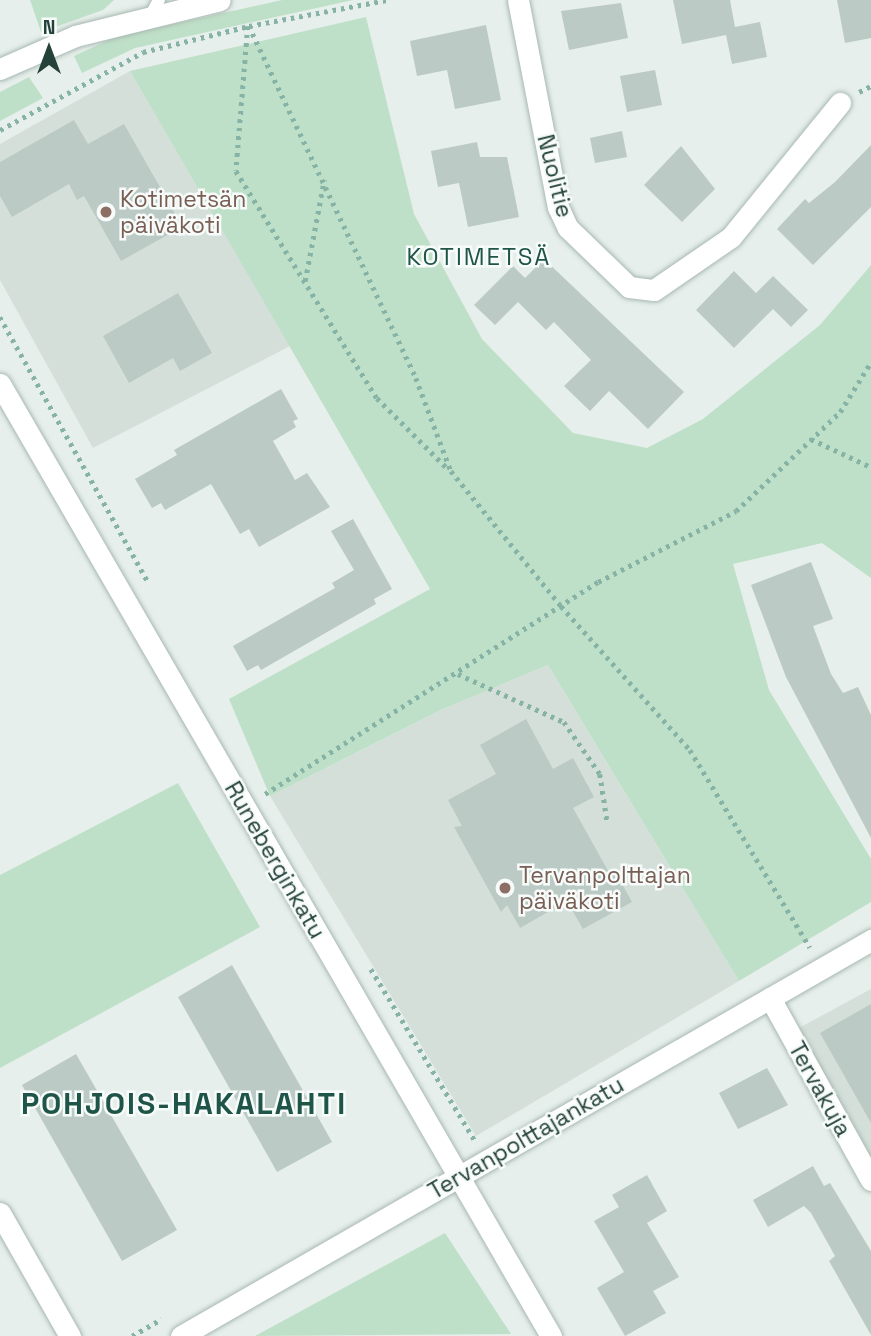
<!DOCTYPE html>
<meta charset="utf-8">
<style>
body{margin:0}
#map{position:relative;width:871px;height:1336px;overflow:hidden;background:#e6efeb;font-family:"Space Grotesk",sans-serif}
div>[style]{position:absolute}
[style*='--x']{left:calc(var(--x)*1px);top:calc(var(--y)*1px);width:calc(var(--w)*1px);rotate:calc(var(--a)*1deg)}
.built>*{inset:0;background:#d4dfda}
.green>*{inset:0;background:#bfe0c8}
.building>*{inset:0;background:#bbcac4}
.path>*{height:4.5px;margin-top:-2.25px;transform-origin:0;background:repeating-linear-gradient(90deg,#86b3a5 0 3.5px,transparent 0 8.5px)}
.roads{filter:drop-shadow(0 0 2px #a8b8b2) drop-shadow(0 0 2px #a8b8b2)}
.service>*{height:12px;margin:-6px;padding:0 6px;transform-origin:6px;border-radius:6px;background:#fff}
.minor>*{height:21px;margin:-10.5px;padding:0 10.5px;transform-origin:10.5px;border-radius:10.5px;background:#fff}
.dots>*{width:19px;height:19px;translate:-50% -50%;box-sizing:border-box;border:4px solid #f7fbf9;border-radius:50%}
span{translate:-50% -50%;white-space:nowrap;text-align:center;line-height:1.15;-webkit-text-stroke:5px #f7fbf9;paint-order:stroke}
.street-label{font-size:23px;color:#24423a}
.education-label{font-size:23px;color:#785e54}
.left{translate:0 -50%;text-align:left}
.neighbourhood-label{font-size:24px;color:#1f5548;letter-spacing:2px}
.district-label{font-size:30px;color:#1f5548;font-weight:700;letter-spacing:2px}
.north{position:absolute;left:14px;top:14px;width:70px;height:70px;-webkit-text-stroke:5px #f7fbf9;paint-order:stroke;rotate:0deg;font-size:19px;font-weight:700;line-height:28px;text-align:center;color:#24423a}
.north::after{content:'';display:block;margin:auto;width:24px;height:32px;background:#24423a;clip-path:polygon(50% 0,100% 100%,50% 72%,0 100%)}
</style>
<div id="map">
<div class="built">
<div style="clip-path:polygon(130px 71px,290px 346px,93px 448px,0 280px,0 144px)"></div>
<div style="clip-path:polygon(548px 665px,739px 981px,476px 1136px,270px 796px,443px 709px)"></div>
<div style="clip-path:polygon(871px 989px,871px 1156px,799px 1028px)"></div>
</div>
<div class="green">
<div style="clip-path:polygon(30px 0,114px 0,103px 10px,41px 32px)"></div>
<div style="clip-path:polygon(282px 0,353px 0,135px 48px,82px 73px,74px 56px,115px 37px)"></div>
<div style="clip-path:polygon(366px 17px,414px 214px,482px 339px,573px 433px,647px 448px,703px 419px,820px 325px,871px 265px,871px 578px,822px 543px,733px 564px,769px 690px,871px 859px,871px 902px,739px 981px,548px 665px,443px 709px,270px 796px,229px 699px,430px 589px,130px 71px)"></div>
<div style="clip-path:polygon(29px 77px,43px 98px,0 121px,0 92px)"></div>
<div style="clip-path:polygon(178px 783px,260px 927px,0 1068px,0 875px)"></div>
<div style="clip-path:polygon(445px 1233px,511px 1334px,255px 1336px)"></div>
</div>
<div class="building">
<div style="clip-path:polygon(673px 0,730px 0,735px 27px,760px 22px,767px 57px,732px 64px,726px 35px,682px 44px)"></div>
<div style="clip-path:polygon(837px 0,871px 0,871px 38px,845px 43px)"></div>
<div style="clip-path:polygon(621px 3px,628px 38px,569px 50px,561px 11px)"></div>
<div style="clip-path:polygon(486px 25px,501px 100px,455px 109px,447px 70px,417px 76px,410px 41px)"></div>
<div style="clip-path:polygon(655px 70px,662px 105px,627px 112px,620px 76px)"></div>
<div style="clip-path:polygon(74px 120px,88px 144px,124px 124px,177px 217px,165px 223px,171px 233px,121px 261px,84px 196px,77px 200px,69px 184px,12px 217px,0 196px,0 162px)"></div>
<div style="clip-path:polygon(622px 131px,627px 157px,595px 163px,590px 138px)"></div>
<div style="clip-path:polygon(477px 142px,480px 157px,507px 157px,519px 217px,468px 227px,459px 183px,438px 187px,431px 151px)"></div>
<div style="clip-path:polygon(871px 145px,871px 207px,813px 265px,777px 229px,805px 199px,809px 203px,835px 182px)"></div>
<div style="clip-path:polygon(681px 146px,715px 189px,682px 222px,644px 185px)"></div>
<div style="clip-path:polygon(544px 259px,684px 392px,648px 429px,609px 391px,590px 411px,564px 386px,591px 360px,554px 322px,546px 330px,518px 302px,495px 325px,474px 305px,513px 266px,525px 278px)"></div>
<div style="clip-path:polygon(734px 271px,756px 293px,773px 276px,808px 310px,791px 327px,773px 309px,734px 348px,696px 310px)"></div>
<div style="clip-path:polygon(178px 293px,212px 353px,180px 371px,173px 358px,129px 383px,103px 336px)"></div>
<div style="clip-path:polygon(281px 389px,298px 419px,293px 421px,296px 427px,273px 441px,295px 480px,307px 473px,330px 507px,259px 547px,249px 529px,240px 534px,211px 484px,165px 510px,161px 503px,152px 508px,135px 479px,177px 455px,174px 450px)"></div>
<div style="clip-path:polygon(353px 519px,392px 589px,374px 599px,376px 604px,261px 670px,258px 665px,247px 671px,233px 646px,335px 588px,332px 583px,354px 570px,331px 531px)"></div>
<div style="clip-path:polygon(811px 562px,833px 619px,813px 626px,831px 674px,843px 693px,858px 687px,871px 715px,871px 838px,786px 677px,751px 585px)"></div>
<div style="clip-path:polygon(526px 719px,553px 769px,573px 758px,594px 797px,573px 808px,611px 876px,616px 873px,632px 902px,583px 929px,567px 901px,520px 928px,507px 905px,501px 912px,454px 827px,462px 826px,448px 800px,496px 774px,480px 745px)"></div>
<div style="clip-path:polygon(232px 965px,332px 1142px,277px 1172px,178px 997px)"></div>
<div style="clip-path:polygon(871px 1004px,871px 1123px,820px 1033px)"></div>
<div style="clip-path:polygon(76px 1054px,177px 1230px,122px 1261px,22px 1085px)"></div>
<div style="clip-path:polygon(767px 1068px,788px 1105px,738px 1129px,719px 1093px)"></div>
<div style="clip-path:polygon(813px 1166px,824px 1186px,830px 1183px,871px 1251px,871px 1335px,829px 1261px,835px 1256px,811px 1213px,804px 1206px,768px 1227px,753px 1200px)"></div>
<div style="clip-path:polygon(647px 1175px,667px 1211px,647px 1223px,679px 1277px,653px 1291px,666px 1313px,625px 1336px,597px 1288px,624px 1272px,594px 1221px,619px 1207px,612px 1195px)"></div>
</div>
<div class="path">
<div style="--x:248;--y:26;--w:145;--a:94.7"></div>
<div style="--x:236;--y:171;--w:267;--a:58.2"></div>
<div style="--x:377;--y:398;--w:100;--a:45"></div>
<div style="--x:249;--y:26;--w:390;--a:64.6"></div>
<div style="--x:416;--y:378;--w:99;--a:69.4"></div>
<div style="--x:451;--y:471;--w:174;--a:50.8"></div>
<div style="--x:561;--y:606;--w:193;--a:48.1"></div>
<div style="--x:690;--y:750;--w:231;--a:58.7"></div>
<div style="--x:859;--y:92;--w:13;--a:-27"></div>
<div style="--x:0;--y:130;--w:163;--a:-28.6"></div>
<div style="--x:143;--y:52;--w:109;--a:-13.8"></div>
<div style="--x:249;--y:26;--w:140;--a:-10.7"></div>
<div style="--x:305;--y:281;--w:103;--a:-79.3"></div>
<div style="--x:0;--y:317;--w:304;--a:60.8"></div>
<div style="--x:811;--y:439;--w:66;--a:25"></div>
<div style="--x:458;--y:674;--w:116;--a:24.4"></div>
<div style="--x:564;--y:722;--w:63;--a:55.3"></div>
<div style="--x:600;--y:774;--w:47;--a:81.3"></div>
<div style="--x:265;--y:794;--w:395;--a:-32.5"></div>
<div style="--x:598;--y:582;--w:155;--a:-27.2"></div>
<div style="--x:736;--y:511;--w:144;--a:-43.6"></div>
<div style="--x:840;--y:412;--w:59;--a:-58.2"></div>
<div style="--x:371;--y:969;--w:201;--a:58.8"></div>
<div style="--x:132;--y:1336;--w:34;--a:-30"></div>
</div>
<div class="roads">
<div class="service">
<div style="--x:152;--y:13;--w:15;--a:-62"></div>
</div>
<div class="minor">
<div style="--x:518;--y:0;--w:211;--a:79.1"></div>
<div style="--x:558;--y:207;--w:23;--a:65"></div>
<div style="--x:568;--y:228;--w:85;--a:44"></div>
<div style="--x:629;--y:287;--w:25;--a:7"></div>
<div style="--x:654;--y:290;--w:93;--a:-34.5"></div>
<div style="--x:731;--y:237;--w:173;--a:-50.9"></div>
<div style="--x:0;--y:69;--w:82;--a:-23.7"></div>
<div style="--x:75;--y:36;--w:149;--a:-13.9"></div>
<div style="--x:0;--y:384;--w:1100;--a:59.94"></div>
<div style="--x:770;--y:998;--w:208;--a:61"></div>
<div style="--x:0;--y:1213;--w:142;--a:60.4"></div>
<div style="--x:181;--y:1336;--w:796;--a:-29.85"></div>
</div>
</div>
<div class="dots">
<div style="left:106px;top:212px;background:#8d6e63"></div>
<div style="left:505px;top:888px;background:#8d6e63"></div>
</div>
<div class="street-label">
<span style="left:555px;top:176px;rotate:76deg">Nuolitie</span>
<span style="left:275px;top:860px;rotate:60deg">Runeberginkatu</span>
<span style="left:820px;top:1089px;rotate:61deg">Tervakuja</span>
<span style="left:526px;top:1138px;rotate:-30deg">Tervanpolttajankatu</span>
</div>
<div class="education-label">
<span class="left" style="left:120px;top:212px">Kotimetsän<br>päiväkoti</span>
<span class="left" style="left:519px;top:888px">Tervanpolttajan<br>päiväkoti</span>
</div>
<div class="neighbourhood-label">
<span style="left:479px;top:257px">KOTIMETSÄ</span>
</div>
<div class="district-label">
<span style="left:184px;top:1104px">POHJOIS-HAKALAHTI</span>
</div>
<div class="north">N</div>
</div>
